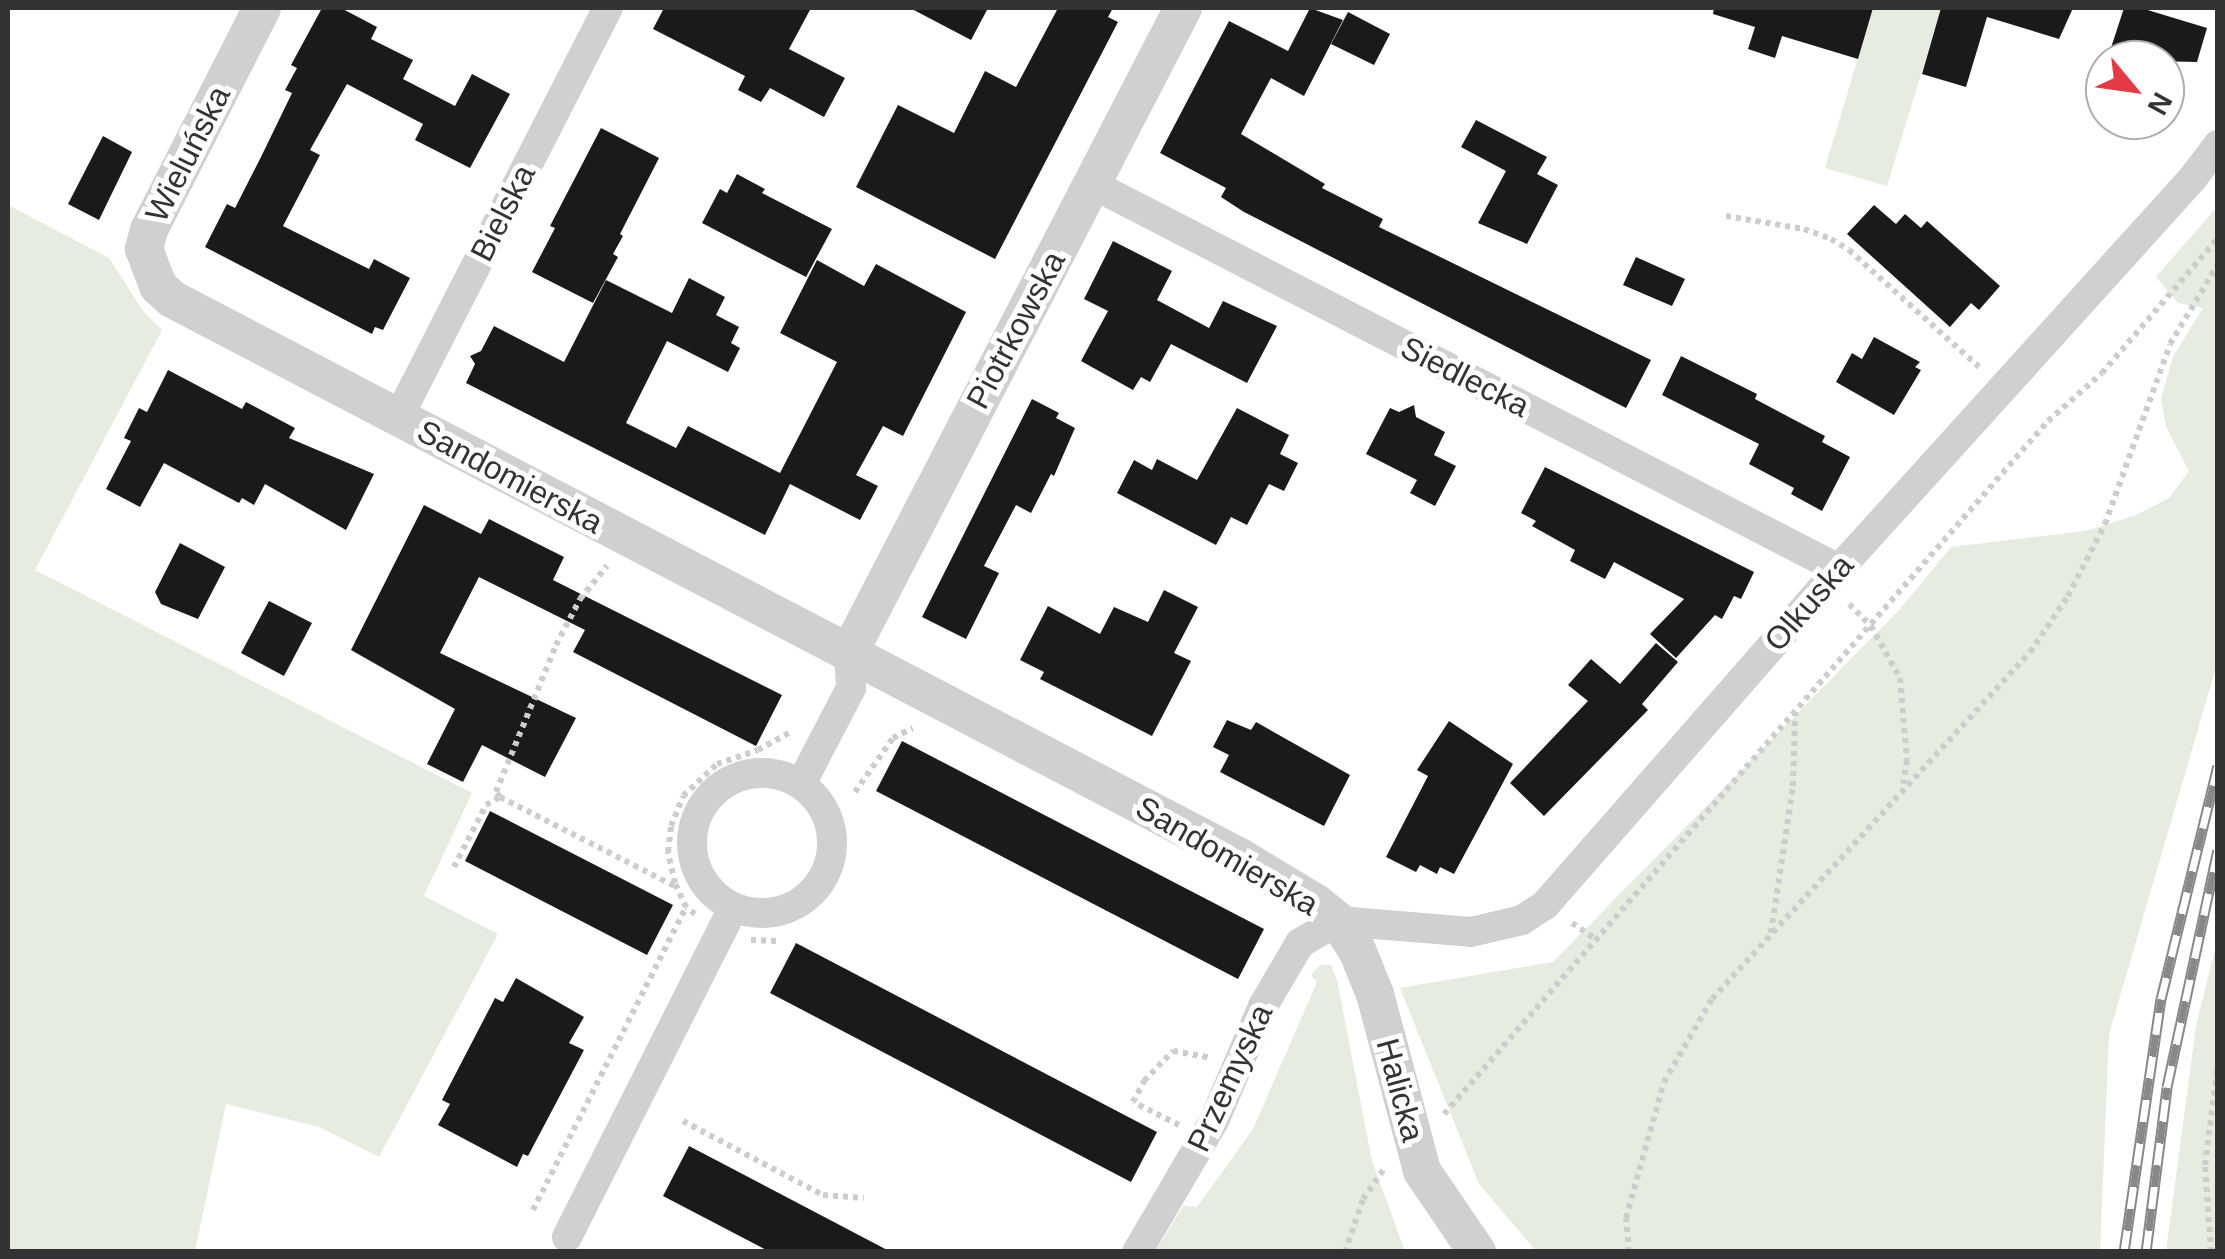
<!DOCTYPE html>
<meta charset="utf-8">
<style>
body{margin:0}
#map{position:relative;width:2225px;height:1259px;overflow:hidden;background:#fff;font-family:Arial,sans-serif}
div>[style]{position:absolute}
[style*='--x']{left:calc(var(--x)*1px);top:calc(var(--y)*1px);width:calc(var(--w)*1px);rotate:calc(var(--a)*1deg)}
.green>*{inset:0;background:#e6ecdf}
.building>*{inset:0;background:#1a1a1a}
.path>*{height:6px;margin-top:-3px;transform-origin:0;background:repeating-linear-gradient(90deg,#cdcdcd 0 5px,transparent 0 10px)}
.minor>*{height:30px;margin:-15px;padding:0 15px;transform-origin:15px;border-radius:15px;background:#d0d0d0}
.minor>.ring{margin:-15px;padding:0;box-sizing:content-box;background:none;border:30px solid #d0d0d0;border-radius:50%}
.tertiary>*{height:38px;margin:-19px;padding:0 19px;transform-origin:19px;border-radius:19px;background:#d0d0d0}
.rail>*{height:11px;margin-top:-5.5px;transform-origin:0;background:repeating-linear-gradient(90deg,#fff 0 22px,#888 0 44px);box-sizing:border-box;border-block:2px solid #888}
span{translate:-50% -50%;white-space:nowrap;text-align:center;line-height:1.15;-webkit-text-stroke:10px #fff;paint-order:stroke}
.street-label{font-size:32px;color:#333}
.frame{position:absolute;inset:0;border:10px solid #333;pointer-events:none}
.north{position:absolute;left:2085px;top:40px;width:100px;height:100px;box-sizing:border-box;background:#fff;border:2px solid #adadad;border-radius:50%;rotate:119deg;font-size:28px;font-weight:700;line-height:40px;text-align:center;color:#333}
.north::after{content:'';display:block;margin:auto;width:35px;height:45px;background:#e63946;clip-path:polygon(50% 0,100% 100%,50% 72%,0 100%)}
</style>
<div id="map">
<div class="green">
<div style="clip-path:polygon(1873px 8px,1941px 8px,1887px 186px,1825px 168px)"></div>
<div style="clip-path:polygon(8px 205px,109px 258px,143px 311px,162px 330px,35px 570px,472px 793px,424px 896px,498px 934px,379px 1157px,319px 1127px,226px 1104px,195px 1251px,8px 1251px)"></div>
<div style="clip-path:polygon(2217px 207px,2217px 664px,2109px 1034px,2100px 1251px,1536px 1251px,1479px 1184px,1400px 988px,1553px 962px,1901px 608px,1951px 547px,2085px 531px,2134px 516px,2169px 498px,2189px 471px,2166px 427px,2161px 398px,2173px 357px,2203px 308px,2178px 303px,2156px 277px)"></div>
<div style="clip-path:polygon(2217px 941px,2217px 1251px,2166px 1251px,2196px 1026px)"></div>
<div style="clip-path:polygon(1320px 965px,1331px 965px,1337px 980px,1372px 1161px,1405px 1251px,1155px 1252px,1183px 1206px,1197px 1207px,1253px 1129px,1317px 982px,1311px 975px)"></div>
</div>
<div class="building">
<div style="clip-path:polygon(322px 8px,341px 8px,377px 27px,371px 39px,413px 60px,403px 79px,455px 106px,472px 74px,510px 94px,470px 168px,415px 140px,423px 124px,347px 84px,310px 150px,320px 155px,283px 226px,369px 269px,374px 259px,410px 278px,383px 330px,375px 327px,372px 334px,205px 247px,227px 204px,235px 208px,261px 157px,292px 93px,285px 90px,297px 68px,291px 65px)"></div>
<div style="clip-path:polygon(664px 8px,811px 8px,789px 49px,845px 78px,824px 117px,770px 88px,761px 102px,738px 90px,745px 76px,653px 29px)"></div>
<div style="clip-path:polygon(910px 8px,988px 8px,971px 40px)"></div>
<div style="clip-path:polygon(1058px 8px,1113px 8px,1108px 17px,1118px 22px,995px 259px,856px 187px,898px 105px,954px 133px,985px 71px,1016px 87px)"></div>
<div style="clip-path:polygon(1310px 8px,1343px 20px,1304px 96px,1271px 78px,1241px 134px,1325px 184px,1322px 188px,1383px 219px,1379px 227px,1651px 360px,1626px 408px,1244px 212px,1221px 197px,1226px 188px,1160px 153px,1229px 21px,1288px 51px)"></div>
<div style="clip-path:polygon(1714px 8px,1873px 8px,1858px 59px,1782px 36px,1775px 58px,1748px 49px,1755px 27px,1713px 14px)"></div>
<div style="clip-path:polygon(1941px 8px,2073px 8px,2059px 39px,1987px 17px,1966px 87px,1922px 74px)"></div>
<div style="clip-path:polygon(2124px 8px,2141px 8px,2207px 28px,2197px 62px,2107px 60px)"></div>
<div style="clip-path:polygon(1348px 12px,1390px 34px,1374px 65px,1331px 44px)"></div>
<div style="clip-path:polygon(1476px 120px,1547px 157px,1537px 174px,1558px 185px,1527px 244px,1478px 223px,1506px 171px,1461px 147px)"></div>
<div style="clip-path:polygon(601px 128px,659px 158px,620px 234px,623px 236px,613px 254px,618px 257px,593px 303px,532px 272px,555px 228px,550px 226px)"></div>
<div style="clip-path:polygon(103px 136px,132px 152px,99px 220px,68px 204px)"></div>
<div style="clip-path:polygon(737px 174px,765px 189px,762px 193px,832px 229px,806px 277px,702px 223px,720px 189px,727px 193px)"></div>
<div style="clip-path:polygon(1874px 205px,1896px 224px,1905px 214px,1921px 228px,1927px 221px,2000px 286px,1979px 310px,1971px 303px,1950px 327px,1847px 234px)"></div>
<div style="clip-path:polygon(1113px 241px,1172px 271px,1157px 300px,1209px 328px,1223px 301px,1277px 326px,1247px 383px,1171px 344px,1150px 382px,1141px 377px,1133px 390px,1081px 361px,1108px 311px,1084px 299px)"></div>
<div style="clip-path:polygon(1636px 257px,1685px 279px,1672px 306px,1623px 285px)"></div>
<div style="clip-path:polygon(817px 260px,864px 286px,876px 264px,966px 312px,903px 436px,883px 426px,856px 475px,878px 486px,860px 520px,790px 484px,765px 535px,466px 383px,475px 364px,470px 356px,481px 351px,494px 326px,564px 362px,606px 280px,672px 313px,689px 278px,725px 297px,716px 315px,739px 327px,731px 343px,740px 348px,728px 372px,667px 341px,626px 423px,676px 448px,688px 426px,780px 473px,837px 362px,780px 333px)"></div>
<div style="clip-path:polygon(1874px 337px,1920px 362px,1915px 367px,1921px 370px,1894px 415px,1836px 382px,1852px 353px,1862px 359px)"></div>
<div style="clip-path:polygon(1681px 356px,1757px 394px,1755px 399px,1825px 436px,1822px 442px,1850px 457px,1822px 511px,1791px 494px,1794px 488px,1749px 464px,1759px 444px,1662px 395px)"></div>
<div style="clip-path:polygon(168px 370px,242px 409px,246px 402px,295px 428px,289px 438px,374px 474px,346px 530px,265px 484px,254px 505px,242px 498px,239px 503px,164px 463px,140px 507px,106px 489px,131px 441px,124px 438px,139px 408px,147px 412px)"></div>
<div style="clip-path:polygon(1032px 399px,1059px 413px,1056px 418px,1075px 428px,1054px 476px,1051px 474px,1031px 513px,1016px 505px,984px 566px,999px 573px,966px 639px,922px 617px)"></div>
<div style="clip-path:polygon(1414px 405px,1416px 417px,1445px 432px,1434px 455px,1456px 466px,1435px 506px,1410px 493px,1417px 480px,1366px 454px,1390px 408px,1399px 412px)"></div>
<div style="clip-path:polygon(1237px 408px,1289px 435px,1280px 454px,1298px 463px,1284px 491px,1269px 484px,1247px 525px,1231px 517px,1216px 545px,1117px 493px,1134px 460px,1152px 470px,1157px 459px,1197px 480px)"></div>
<div style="clip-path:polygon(1545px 467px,1754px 572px,1741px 599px,1734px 596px,1722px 619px,1715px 615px,1676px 658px,1650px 634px,1684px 599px,1614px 562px,1605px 579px,1570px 561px,1575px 550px,1532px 526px,1536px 521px,1521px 513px)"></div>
<div style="clip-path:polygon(424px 505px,481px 534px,489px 519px,564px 557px,553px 580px,782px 695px,756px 746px,573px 652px,585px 630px,479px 577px,440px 653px,576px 718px,545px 777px,482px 745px,463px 782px,427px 764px,455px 709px,351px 650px)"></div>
<div style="clip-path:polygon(180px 543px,225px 567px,198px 619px,161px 604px,155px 592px)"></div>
<div style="clip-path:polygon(1164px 590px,1198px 607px,1174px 653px,1191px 661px,1152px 736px,1040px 679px,1044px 672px,1020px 660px,1048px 606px,1100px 634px,1114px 607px,1148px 622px)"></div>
<div style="clip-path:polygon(269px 601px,312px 623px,284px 676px,241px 653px)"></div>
<div style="clip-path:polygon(1656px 643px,1678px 662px,1642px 704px,1648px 710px,1544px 816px,1510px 783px,1588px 701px,1568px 685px,1591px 659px,1620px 684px)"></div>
<div style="clip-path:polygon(1227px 720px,1251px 730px,1256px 722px,1350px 775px,1324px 826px,1220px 772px,1229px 755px,1213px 747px)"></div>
<div style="clip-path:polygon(1449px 721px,1513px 764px,1454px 874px,1440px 867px,1437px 874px,1420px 865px,1416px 872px,1386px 857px,1428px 776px,1417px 770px)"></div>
<div style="clip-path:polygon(902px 741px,1264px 929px,1238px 979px,876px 791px)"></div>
<div style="clip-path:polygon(490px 811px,673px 905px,647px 955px,465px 861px)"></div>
<div style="clip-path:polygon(796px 943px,1157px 1132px,1131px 1182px,770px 993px)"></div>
<div style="clip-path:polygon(516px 978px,584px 1017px,569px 1043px,584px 1050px,528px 1156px,523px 1154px,517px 1167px,438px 1125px,450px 1104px,442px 1100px,495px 998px,503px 1002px)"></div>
<div style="clip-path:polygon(689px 1146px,891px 1252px,770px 1252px,663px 1196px)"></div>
</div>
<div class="path">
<div style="--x:1726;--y:216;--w:79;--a:9.5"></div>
<div style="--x:1804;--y:229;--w:29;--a:20"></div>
<div style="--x:1831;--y:239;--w:21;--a:31"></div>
<div style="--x:1849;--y:250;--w:175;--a:42"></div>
<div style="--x:1849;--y:604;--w:31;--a:45"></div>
<div style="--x:1871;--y:626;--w:60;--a:60.9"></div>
<div style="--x:1900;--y:678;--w:82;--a:85.1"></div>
<div style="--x:1907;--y:760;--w:24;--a:99"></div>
<div style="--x:855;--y:792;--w:66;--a:-54.9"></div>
<div style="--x:893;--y:738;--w:22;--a:-27"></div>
<div style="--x:500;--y:797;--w:6;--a:-129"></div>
<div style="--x:496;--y:792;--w:159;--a:-67.8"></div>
<div style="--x:556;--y:645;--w:52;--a:-62.4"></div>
<div style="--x:580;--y:599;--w:43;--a:-50.7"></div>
<div style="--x:500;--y:797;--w:199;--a:27"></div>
<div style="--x:454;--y:867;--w:70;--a:-62.7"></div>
<div style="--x:486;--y:805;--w:16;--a:-30"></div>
<div style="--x:695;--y:914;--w:11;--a:-142"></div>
<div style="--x:686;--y:907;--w:26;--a:-115"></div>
<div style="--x:675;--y:883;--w:32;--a:-103"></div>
<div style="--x:668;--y:852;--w:26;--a:-83"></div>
<div style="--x:671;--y:826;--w:32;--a:-68"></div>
<div style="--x:683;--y:796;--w:47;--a:-43.3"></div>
<div style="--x:717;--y:764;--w:43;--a:-18.9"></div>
<div style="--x:758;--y:750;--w:39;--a:-29"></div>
<div style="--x:1572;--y:923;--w:29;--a:34"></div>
<div style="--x:1771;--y:933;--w:149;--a:-81.5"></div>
<div style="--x:1793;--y:786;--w:73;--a:-88.4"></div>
<div style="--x:751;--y:940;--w:26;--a:2"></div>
<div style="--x:1444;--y:1114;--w:919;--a:-48.93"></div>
<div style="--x:2048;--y:421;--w:72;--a:-41.6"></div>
<div style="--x:2102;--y:373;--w:178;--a:-49.3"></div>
<div style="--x:683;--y:1121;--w:158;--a:27.9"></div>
<div style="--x:823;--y:1195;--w:41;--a:4.2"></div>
<div style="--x:1179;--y:1125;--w:51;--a:-153.4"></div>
<div style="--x:1133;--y:1102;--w:24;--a:-62"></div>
<div style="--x:1144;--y:1081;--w:42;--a:-46"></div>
<div style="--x:1173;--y:1051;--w:36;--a:10"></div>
<div style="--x:533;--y:1210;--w:339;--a:-63.2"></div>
<div style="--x:1345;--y:1252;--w:56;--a:-71.2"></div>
<div style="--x:1363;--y:1199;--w:37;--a:-55"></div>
<div style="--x:1629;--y:1252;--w:34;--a:-95"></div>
<div style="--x:1626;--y:1218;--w:141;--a:-74.4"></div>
<div style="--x:1664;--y:1082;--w:96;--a:-60"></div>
<div style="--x:1712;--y:999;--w:471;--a:-47.5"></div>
<div style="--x:2030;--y:652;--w:68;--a:-55.8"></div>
<div style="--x:2068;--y:596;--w:81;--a:-62.8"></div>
<div style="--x:2105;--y:524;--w:191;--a:-70.1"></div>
<div style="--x:2170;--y:344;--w:93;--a:-59"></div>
<div style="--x:2211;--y:1252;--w:87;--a:-93.9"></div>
<div style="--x:2205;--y:1165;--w:102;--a:-82.7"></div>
</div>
<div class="minor">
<div style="--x:1092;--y:184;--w:840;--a:27.27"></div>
<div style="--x:398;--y:418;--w:461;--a:-62.9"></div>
<div class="ring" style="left:692px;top:773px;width:110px;height:110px"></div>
<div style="--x:801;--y:784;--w:108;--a:-62.5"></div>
<div style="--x:851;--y:688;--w:35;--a:-93"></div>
<div style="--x:567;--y:1237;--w:369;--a:-63.2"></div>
<div style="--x:1137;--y:1252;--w:152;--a:-59.6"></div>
<div style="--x:1214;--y:1121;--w:125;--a:-66.9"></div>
<div style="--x:1263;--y:1006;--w:73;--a:-59.6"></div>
<div style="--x:1300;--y:943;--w:44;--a:-30.1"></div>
<div style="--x:1338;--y:921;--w:133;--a:4.7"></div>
<div style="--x:1471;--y:932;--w:52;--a:-13.2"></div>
<div style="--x:1522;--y:920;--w:27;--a:-33"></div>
<div style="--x:1545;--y:905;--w:446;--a:-48.8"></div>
<div style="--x:1839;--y:569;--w:526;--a:-47.85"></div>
<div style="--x:2192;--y:179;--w:43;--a:-52.6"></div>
</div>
<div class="tertiary">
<div style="--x:262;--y:8;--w:249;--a:117"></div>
<div style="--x:149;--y:230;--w:20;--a:105"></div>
<div style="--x:144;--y:249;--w:40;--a:69"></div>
<div style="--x:158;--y:286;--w:19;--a:43"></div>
<div style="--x:172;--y:299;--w:1205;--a:27.59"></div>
<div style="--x:1240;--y:857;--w:89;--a:31.2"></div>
<div style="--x:1316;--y:903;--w:28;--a:39"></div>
<div style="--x:1338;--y:921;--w:35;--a:57"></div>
<div style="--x:1357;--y:950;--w:48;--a:67.8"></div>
<div style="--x:1375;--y:994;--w:183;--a:75.1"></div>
<div style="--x:1422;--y:1171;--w:98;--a:55.8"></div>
<div style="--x:849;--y:653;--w:726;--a:-62.62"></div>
</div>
<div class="rail">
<div style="--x:2124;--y:1252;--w:256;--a:-81.7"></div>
<div style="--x:2161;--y:999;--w:240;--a:-76.3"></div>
<div style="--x:2146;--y:1252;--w:166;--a:-82.7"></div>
<div style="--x:2167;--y:1087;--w:242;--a:-77.9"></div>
</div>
<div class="street-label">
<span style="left:188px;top:154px;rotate:-63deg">Wieluńska</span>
<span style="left:503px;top:213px;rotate:-63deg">Bielska</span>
<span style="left:1016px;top:330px;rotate:-62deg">Piotrkowska</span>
<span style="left:1465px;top:377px;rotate:27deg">Siedlecka</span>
<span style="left:510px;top:477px;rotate:28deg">Sandomierska</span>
<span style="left:1809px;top:603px;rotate:-49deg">Olkuska</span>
<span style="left:1227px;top:856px;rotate:30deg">Sandomierska</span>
<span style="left:1230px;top:1078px;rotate:-65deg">Przemyska</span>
<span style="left:1400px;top:1090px;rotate:75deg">Halicka</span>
</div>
<div class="frame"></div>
<div class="north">N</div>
</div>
